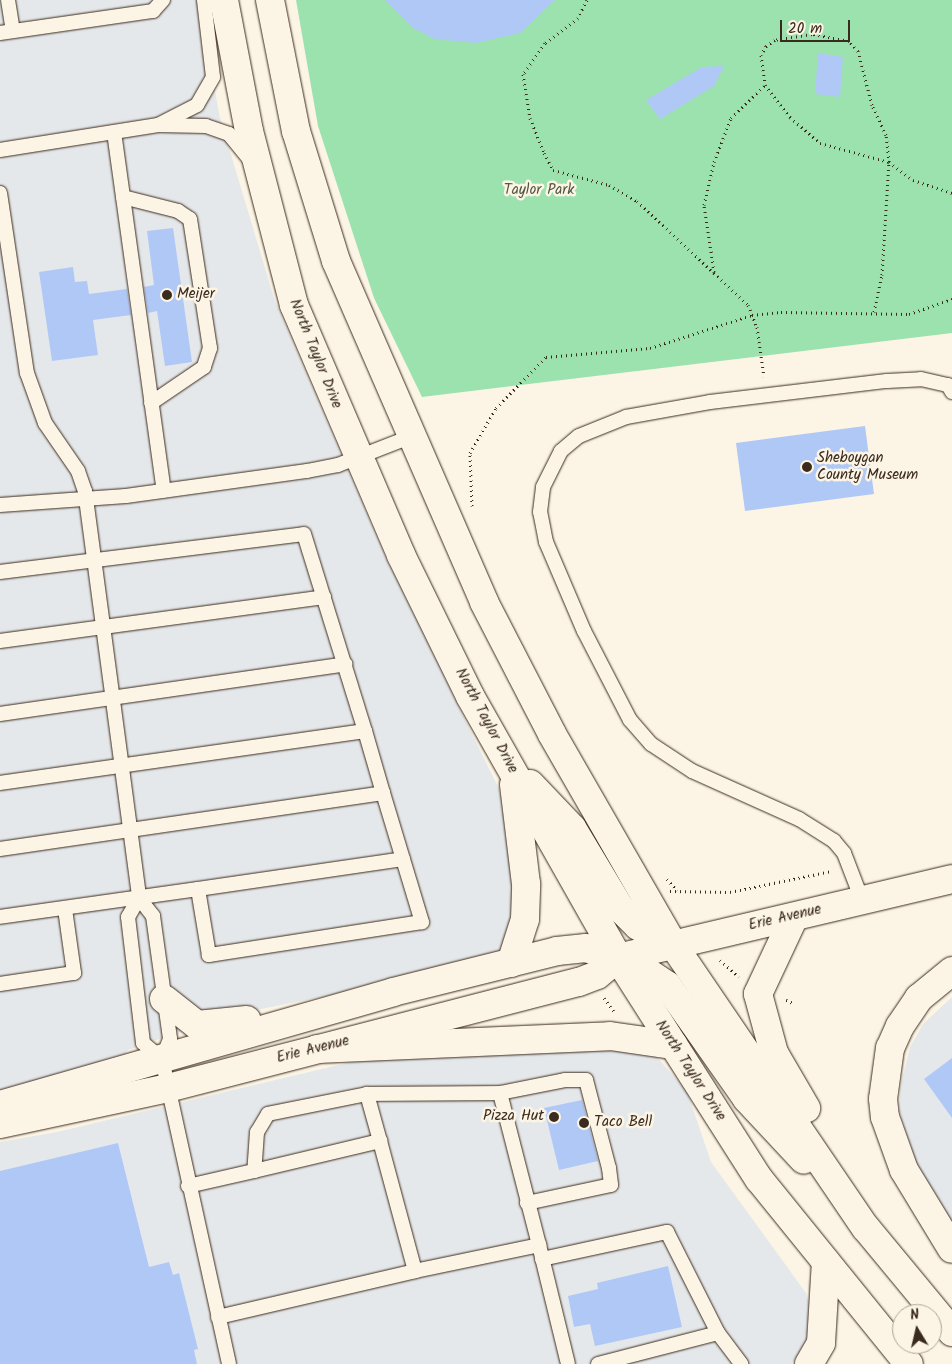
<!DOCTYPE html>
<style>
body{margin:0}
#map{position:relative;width:952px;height:1364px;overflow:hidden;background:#fcf5e5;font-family:Kalam,sans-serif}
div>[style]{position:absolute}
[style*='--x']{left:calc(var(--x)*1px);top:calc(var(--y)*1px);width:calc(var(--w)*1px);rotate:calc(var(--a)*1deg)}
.built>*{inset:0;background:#e5e8ea}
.green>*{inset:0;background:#9ce2ae}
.building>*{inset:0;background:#b0c8f6}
.path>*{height:3px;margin-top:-1.5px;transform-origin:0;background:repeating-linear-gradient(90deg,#3b2a1e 0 1px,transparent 0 5px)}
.roads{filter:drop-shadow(0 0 1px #3b2a1e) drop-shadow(0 0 1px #3b2a1e)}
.service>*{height:14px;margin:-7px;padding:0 7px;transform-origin:7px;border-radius:7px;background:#fcf5e5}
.minor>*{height:28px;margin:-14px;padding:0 14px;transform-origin:14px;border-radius:14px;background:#fcf5e5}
.secondary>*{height:28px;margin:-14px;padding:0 14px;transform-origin:14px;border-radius:14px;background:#fcf5e5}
.dots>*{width:14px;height:14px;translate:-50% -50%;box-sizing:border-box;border:2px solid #fcf5e5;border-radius:50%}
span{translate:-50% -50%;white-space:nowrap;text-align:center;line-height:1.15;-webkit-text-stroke:5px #fcf5e5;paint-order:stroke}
.park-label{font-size:15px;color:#535842}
.poi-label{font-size:15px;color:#3b2a1e}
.left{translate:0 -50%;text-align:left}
.right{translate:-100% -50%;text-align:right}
.street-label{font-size:15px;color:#3b2a1e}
.north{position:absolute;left:892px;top:1304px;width:50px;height:50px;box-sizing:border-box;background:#fcf5e5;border:1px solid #afa495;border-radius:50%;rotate:351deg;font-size:14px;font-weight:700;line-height:20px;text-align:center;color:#3b2a1e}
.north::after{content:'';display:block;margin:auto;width:18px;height:22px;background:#3b2a1e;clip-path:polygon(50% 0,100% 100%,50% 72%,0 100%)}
.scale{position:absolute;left:780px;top:20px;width:70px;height:22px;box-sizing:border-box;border:2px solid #3b2a1e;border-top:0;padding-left:6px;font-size:15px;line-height:18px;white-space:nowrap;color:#3b2a1e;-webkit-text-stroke:4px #fcf5e5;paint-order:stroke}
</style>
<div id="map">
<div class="built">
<div style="clip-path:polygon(0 0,198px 0,220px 118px,275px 301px,386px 558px,500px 791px,508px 814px,516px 913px,506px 945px,498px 952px,391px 983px,222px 1017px,128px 1050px,121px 1058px,0 1098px)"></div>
<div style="clip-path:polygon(952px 997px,952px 1226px,920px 1175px,899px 1110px,901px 1084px,910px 1047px,923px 1024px)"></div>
<div style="clip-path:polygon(624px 1046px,654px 1054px,687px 1091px,711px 1162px,806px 1293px,813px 1319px,812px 1334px,800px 1356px,791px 1364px,0 1364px,0 1142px,57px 1132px,372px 1057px)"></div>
</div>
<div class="green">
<div style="clip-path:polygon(296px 0,952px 0,952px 333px,422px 397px,374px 298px,318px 126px)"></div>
</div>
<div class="building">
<div style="clip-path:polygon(385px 0,555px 0,520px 33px,475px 43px,435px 39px,413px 28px)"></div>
<div style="clip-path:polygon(818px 53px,843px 57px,840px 97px,815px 94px)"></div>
<div style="clip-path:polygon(724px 66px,714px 86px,660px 119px,646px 100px,702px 67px)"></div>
<div style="clip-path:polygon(173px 228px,192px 362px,165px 366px,157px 311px,148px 313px,144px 287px,154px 285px,147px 231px)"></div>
<div style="clip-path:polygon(73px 267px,75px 282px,87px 281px,89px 294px,127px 289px,131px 315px,93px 320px,98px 355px,52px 361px,39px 272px)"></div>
<div style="clip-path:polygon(865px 426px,874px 494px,745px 511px,736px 443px)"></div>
<div style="clip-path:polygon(952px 1058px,952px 1118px,924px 1079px)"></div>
<div style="clip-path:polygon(582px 1100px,598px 1161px,559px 1170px,544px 1108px)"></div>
<div style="clip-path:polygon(118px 1143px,149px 1267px,169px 1262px,173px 1275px,179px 1273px,198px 1349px,194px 1350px,197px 1364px,0 1364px,0 1171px)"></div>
<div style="clip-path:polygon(668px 1266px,682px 1327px,595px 1346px,590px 1324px,574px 1327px,568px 1296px,598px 1289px,597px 1283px)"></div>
</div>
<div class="path">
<div style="--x:587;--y:0;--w:20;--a:117"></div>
<div style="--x:578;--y:18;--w:41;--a:142.9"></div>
<div style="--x:545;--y:43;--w:38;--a:125"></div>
<div style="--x:523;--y:74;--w:45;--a:81"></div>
<div style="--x:530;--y:118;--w:38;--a:68"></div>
<div style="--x:544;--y:153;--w:19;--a:62"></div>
<div style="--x:553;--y:170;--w:58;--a:15"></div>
<div style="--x:609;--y:185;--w:32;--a:30"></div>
<div style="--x:637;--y:201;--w:152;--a:43.1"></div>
<div style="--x:748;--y:305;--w:24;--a:68"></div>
<div style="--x:757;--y:327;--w:50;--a:82"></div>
<div style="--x:714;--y:272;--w:68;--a:-98.5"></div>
<div style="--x:704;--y:205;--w:44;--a:-76.9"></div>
<div style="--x:714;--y:162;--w:47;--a:-68.9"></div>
<div style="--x:731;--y:118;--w:47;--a:-44.1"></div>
<div style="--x:874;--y:312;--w:38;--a:-78"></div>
<div style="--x:882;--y:275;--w:113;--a:-86.5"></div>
<div style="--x:889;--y:162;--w:27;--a:-96"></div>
<div style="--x:886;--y:135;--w:33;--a:-115"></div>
<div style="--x:872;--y:105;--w:56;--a:-104.5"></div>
<div style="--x:858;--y:51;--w:13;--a:-132"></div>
<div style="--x:849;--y:41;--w:38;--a:-169"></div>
<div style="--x:812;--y:34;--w:37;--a:171"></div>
<div style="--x:775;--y:40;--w:11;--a:146"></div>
<div style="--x:766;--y:46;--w:10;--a:119"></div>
<div style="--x:761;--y:55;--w:30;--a:82"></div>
<div style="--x:765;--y:85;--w:41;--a:52"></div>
<div style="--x:790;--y:117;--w:40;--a:41"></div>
<div style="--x:820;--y:143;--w:72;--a:15.4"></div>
<div style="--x:889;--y:162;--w:30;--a:37"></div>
<div style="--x:913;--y:180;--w:41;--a:18.4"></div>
<div style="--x:472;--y:506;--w:53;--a:-92.2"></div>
<div style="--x:470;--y:453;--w:52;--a:-60"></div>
<div style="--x:496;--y:408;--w:71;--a:-45.6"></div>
<div style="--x:546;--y:357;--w:104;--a:-4.9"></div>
<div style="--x:650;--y:348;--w:107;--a:-17.9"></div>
<div style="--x:752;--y:315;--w:29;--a:-6"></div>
<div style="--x:781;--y:312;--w:128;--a:0.9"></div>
<div style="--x:909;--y:314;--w:46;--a:-19.2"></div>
<div style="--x:667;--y:879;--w:15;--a:48"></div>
<div style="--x:670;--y:891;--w:60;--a:1"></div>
<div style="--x:730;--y:892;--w:103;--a:-11.7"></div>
<div style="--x:720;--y:960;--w:25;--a:42"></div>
<div style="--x:604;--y:998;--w:17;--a:54"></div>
<div style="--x:786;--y:1000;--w:8;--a:23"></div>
</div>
<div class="roads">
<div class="service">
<div style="--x:8;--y:0;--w:31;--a:81"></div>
<div style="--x:0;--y:33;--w:155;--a:-8.2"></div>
<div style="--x:153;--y:11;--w:15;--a:-48"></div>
<div style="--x:158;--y:125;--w:44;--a:-27.1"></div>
<div style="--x:197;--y:105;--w:32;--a:-60"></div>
<div style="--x:213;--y:77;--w:78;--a:-96.7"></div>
<div style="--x:114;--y:132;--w:362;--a:82.1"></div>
<div style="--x:0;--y:150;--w:160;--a:-9"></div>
<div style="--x:158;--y:125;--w:48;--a:1.2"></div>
<div style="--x:206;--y:126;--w:24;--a:19"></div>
<div style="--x:229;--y:134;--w:32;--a:51"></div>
<div style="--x:0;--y:193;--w:182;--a:81.5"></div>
<div style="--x:27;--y:373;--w:53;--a:70.2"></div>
<div style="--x:45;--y:423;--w:58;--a:55.5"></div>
<div style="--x:78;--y:471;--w:21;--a:71"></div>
<div style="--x:85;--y:491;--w:411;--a:82.4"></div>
<div style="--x:139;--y:898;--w:23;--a:52"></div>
<div style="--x:153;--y:916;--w:124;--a:82.1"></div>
<div style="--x:170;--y:1039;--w:22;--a:112"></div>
<div style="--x:162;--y:1059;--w:312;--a:77.6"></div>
<div style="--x:123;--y:197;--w:57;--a:14.3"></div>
<div style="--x:178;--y:211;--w:14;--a:34"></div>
<div style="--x:190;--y:219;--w:131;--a:81.2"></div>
<div style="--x:210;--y:348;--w:20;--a:108"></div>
<div style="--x:204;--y:367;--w:64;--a:145.8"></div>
<div style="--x:0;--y:505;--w:126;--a:-4.1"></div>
<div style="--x:126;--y:496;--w:183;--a:-7.9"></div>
<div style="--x:307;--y:471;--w:32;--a:-11"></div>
<div style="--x:338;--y:465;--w:77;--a:-21.3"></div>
<div style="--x:0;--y:572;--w:306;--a:-7.1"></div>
<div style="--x:304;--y:534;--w:206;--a:72.8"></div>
<div style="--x:365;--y:731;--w:369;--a:171.9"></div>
<div style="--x:0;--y:641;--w:327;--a:-7.7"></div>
<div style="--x:0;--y:714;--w:349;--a:-8.2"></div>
<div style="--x:365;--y:731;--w:65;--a:73.8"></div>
<div style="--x:0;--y:849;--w:387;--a:-8.3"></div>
<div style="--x:383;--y:793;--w:135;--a:73.2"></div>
<div style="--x:422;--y:922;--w:216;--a:171.2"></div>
<div style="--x:209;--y:955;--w:67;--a:-99.5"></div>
<div style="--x:198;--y:889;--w:200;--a:172"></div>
<div style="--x:198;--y:889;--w:207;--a:-8.3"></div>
<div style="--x:139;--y:898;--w:22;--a:120"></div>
<div style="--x:128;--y:917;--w:127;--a:83.2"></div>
<div style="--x:143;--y:1043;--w:25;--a:40"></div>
<div style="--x:862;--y:900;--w:50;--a:-111"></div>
<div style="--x:844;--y:853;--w:16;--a:-130"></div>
<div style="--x:834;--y:841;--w:41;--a:-147.8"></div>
<div style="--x:799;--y:819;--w:117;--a:-155.8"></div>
<div style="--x:692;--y:771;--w:49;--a:-146.6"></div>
<div style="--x:651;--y:744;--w:32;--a:-131"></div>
<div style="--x:630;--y:720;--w:100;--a:-117.3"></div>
<div style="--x:584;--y:631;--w:97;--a:-113.1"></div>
<div style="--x:546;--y:542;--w:31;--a:-101"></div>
<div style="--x:540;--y:512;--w:25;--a:-83"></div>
<div style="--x:543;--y:487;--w:40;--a:-63.4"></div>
<div style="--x:561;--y:451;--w:23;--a:-40"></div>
<div style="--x:579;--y:436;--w:51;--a:-22"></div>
<div style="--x:626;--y:417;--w:85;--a:-10.1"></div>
<div style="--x:710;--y:402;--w:178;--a:-6.8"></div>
<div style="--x:887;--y:381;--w:34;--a:-3"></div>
<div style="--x:921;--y:379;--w:28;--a:13"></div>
<div style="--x:948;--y:385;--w:8;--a:60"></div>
<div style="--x:0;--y:984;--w:75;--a:-8.5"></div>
<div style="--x:74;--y:973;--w:65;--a:-98"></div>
<div style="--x:500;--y:1093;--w:66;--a:-11.3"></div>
<div style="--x:565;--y:1080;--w:21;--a:0"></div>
<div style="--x:586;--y:1080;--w:91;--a:75.4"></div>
<div style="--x:609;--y:1168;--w:17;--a:83"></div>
<div style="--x:611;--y:1185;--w:86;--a:167.9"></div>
<div style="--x:367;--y:1094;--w:133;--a:-0.4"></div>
<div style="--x:500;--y:1093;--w:157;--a:75.6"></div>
<div style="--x:188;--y:1186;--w:68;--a:-12.8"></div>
<div style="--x:254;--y:1171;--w:130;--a:-13.4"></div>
<div style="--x:380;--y:1141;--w:49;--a:-105.5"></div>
<div style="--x:367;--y:1094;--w:101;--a:168.6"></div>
<div style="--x:268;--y:1114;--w:21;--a:121"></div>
<div style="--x:257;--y:1132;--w:39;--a:94"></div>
<div style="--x:542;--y:1259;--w:128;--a:-12.2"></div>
<div style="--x:667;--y:1232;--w:113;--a:63.2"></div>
<div style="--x:718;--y:1333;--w:39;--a:53"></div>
<div style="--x:415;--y:1271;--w:127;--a:-11.8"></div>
<div style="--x:539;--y:1245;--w:122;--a:76.3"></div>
<div style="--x:218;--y:1317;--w:202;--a:-13.1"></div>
<div style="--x:415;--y:1271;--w:135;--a:-105.1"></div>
<div style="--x:598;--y:1364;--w:124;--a:-14.5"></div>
</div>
<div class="minor">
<div style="--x:952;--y:971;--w:43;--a:140.7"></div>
<div style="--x:919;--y:998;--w:34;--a:124"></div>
<div style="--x:900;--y:1026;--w:24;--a:114"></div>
<div style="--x:890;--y:1048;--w:51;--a:97.8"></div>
<div style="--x:883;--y:1099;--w:18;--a:84"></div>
<div style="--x:885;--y:1117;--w:56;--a:70.3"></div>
<div style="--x:904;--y:1170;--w:92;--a:58.7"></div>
<div style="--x:164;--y:999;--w:42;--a:38.2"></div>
<div style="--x:197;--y:1025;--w:50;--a:-5.7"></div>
<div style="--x:0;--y:1105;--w:409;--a:-16"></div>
<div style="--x:393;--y:992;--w:169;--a:-14"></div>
<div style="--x:557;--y:951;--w:29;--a:-6"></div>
<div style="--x:586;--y:948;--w:34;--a:17"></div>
<div style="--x:0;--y:1124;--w:172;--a:-12.1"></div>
<div style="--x:168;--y:1088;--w:424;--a:-14.5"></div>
<div style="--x:579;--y:982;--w:19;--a:-21"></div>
<div style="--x:597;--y:975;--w:27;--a:-39"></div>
<div style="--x:618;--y:958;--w:343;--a:-13.3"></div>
</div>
<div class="secondary">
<div style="--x:224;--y:0;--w:133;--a:79.2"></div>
<div style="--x:249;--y:131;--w:180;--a:75.5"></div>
<div style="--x:294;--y:305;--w:272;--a:66.8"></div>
<div style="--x:401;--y:555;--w:157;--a:63.9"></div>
<div style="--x:470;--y:696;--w:301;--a:60.5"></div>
<div style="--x:618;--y:958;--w:262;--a:57.5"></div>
<div style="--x:759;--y:1179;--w:238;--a:51"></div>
<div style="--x:270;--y:0;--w:134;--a:78.8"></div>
<div style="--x:296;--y:131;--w:136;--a:72.9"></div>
<div style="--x:336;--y:261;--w:372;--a:66.5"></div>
<div style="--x:484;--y:602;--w:148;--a:62.7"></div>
<div style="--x:552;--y:734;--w:245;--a:60.1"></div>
<div style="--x:674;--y:946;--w:341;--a:55.8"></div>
<div style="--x:866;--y:1228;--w:135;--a:50.4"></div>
<div style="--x:530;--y:784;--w:61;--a:46.3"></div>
<div style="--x:572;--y:828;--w:93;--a:59"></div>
<div style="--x:620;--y:908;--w:25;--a:45"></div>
<div style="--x:638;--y:926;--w:41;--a:29.1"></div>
<div style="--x:794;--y:917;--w:85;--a:115.1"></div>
<div style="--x:758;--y:994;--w:61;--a:74.8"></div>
<div style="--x:774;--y:1053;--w:64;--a:59.8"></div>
<div style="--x:618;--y:958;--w:24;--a:22"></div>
<div style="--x:640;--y:967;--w:32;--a:34"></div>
<div style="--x:667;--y:985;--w:139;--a:54.9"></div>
<div style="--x:747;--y:1099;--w:83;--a:46.9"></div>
<div style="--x:511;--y:963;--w:46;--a:-72.3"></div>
<div style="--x:525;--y:919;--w:35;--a:-88"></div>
<div style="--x:526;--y:884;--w:100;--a:-96.9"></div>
<div style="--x:317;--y:1049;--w:293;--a:-2.5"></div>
<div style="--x:610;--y:1036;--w:64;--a:8.1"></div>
<div style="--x:809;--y:1364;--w:24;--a:-60"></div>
<div style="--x:821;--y:1343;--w:81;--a:-86.5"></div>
</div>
</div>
<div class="dots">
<div style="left:167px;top:295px;background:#3b2a1e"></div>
<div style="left:807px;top:467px;background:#3b2a1e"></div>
<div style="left:554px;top:1117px;background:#3b2a1e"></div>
<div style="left:584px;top:1123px;background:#3b2a1e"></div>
</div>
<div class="park-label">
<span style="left:539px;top:191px">Taylor Park</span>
</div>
<div class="poi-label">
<span class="left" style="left:177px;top:295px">Meijer</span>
<span class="left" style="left:817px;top:467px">Sheboygan<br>County Museum</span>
<span class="right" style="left:544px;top:1117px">Pizza Hut</span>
<span class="left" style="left:594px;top:1123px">Taco Bell</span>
</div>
<div class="street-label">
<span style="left:315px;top:354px;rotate:68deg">North Taylor Drive</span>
<span style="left:486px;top:721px;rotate:62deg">North Taylor Drive</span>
<span style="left:785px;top:918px;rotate:-13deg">Erie Avenue</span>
<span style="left:313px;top:1050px;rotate:-14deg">Erie Avenue</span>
<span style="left:690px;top:1071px;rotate:57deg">North Taylor Drive</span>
</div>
<div class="north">N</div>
<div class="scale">20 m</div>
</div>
